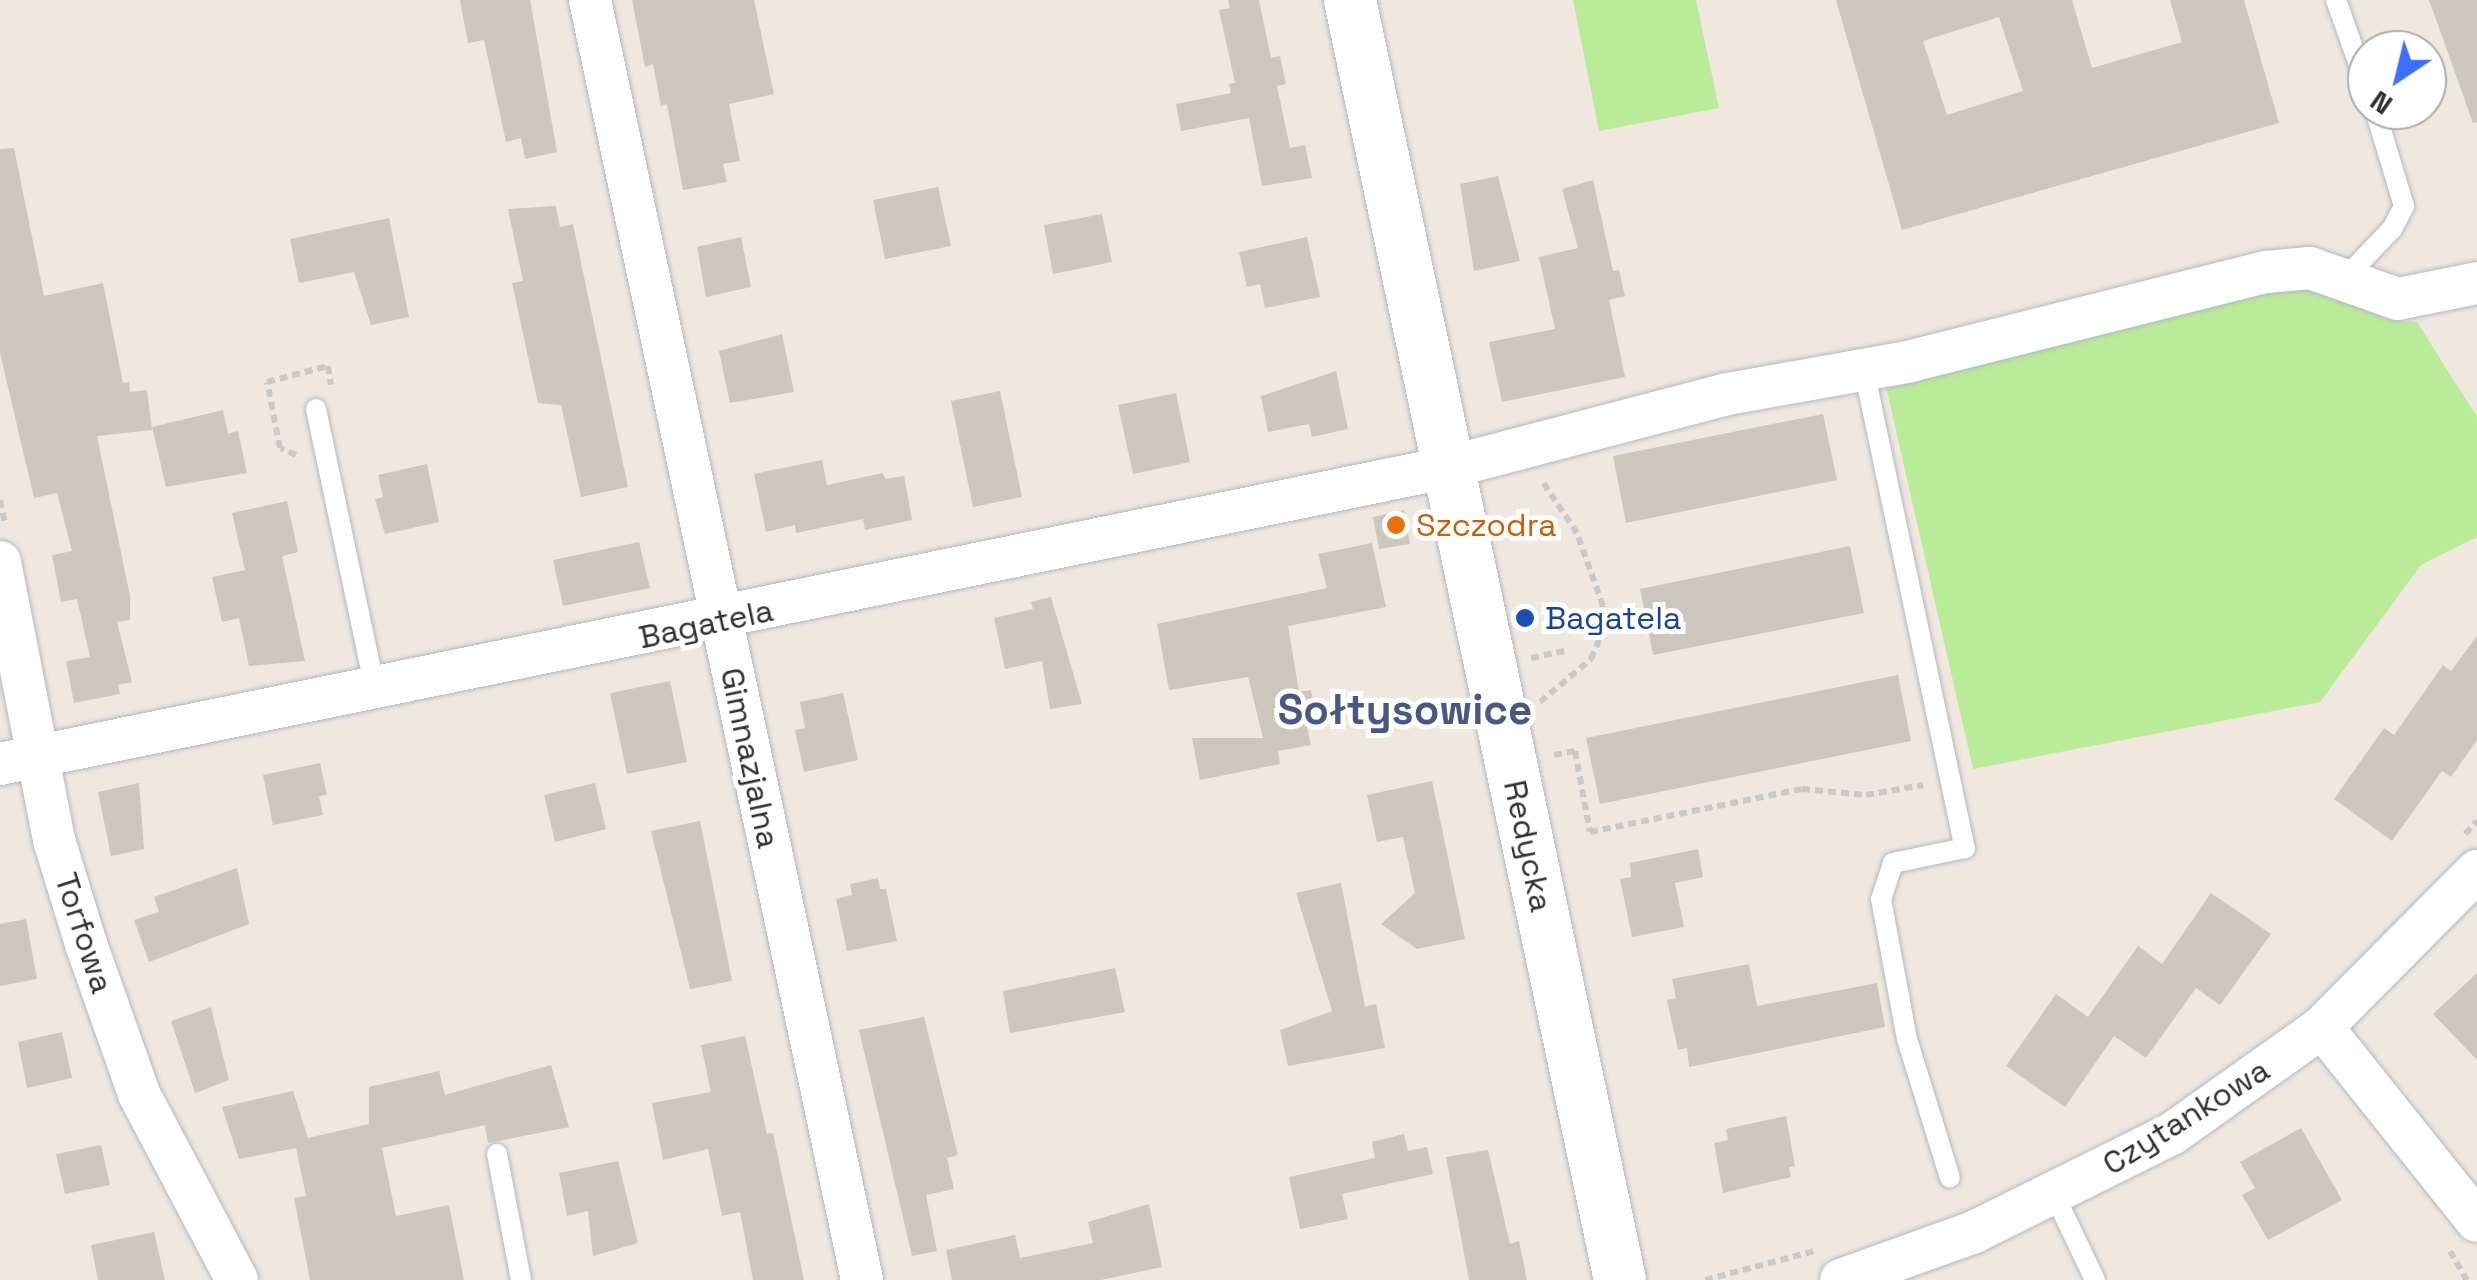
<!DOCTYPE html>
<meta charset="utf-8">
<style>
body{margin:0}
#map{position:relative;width:2477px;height:1280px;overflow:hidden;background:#f0e8df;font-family:"Space Grotesk",sans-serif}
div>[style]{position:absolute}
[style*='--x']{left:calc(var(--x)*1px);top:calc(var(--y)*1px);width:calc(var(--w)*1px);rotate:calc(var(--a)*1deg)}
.green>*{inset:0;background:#baeb98}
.building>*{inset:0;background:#cbc6be}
.path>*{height:6px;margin-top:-3px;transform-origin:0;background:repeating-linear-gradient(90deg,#c9c9c9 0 8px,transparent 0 13px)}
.roads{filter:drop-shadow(0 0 2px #b3b7c2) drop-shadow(0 0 2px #b3b7c2)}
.service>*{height:20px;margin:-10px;padding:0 10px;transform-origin:10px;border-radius:10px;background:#fff}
.minor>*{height:42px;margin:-21px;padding:0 21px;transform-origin:21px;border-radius:21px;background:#fff}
.tertiary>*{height:52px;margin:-26px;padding:0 26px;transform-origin:26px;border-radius:26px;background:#fff}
.dots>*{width:28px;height:28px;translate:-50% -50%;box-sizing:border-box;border:5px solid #fff;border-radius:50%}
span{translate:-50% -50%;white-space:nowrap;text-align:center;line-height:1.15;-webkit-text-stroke:10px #fff;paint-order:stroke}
.food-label{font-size:32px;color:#c56008}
.left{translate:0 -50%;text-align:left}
.transit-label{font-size:32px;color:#164399}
.street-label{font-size:32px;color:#2e2e2e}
.district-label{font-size:42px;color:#495784;font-weight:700}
.north{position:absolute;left:2347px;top:30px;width:100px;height:100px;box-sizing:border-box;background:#fff;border:2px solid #ababab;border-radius:50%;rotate:215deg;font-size:28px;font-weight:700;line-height:40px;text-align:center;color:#2e2e2e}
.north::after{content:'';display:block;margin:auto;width:35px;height:45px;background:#3d6fff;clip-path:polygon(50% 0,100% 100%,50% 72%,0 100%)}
</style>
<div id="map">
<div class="green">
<div style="clip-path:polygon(1573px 0,1696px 0,1719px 108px,1599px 131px)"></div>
<div style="clip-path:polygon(2278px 288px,2321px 292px,2392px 321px,2417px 322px,2477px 417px,2477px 537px,2421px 565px,2320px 702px,1973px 769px,1884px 378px)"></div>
</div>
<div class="building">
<div style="clip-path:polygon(460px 0,530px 0,557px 152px,525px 159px,521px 138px,506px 142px,484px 40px,468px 43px)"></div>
<div style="clip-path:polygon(632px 0,754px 0,774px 94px,729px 104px,740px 161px,723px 164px,727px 182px,683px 190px,667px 104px,661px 106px,653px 64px,645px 67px)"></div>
<div style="clip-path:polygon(1228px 0,1259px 0,1271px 58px,1280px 56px,1286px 84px,1277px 86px,1290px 148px,1305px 145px,1312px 178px,1262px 186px,1249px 118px,1181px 131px,1176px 104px,1231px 93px,1229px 84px,1235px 83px,1219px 10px,1230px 8px)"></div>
<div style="clip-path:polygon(evenodd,1836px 0,2072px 0,2092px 68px,2182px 42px,2170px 0,2244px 0,2279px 123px,1902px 230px,1836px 0,1999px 17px,2023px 91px,1947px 115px,1923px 41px,1999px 17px)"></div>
<div style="clip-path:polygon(2429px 0,2477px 0,2477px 122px,2473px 123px)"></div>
<div style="clip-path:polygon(14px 148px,44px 296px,103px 283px,123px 383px,129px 382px,130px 392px,147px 390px,152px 430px,97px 436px,130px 596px,130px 620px,117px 622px,132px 682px,118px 685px,120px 694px,74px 703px,66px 661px,90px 657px,77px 599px,61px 602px,52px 555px,72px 551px,57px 493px,34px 498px,0 353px,0 149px)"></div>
<div style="clip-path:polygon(1498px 176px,1520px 261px,1474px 271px,1460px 184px)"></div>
<div style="clip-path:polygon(1593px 180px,1613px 271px,1619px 270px,1625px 296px,1609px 300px,1625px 377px,1502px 402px,1489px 342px,1555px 329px,1539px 257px,1578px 248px,1562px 189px)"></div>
<div style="clip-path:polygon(938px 187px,951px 246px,885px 259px,873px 200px)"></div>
<div style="clip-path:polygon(556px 206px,560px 227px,573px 224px,628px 487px,581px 497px,561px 405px,538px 403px,512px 283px,523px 281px,508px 209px)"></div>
<div style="clip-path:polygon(1102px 214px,1112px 262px,1053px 274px,1044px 225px)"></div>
<div style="clip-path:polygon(389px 218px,409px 317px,371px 325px,354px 272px,299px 283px,290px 239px)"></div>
<div style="clip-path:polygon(741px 237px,751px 287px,706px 297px,697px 247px)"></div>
<div style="clip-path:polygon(1307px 237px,1320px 297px,1265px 308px,1260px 284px,1247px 287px,1239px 252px)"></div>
<div style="clip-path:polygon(782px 334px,794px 392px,730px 403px,719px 351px)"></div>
<div style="clip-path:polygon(1336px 371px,1348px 429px,1312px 437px,1309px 424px,1268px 432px,1261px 396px)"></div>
<div style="clip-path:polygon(1000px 391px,1022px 497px,973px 507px,951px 401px)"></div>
<div style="clip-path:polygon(1176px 393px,1190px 462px,1133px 474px,1118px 405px)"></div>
<div style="clip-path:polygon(223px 410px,228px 434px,238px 431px,247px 473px,166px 487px,152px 427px)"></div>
<div style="clip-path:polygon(1823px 414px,1837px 480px,1626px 523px,1613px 456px)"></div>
<div style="clip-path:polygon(822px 460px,827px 485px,883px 473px,885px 479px,904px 476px,912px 520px,865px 530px,863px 519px,796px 533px,795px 525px,766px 532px,754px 474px)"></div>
<div style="clip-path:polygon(427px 464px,439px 522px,385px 534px,375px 499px,383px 497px,378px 475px)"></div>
<div style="clip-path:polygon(287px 501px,298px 552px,282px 556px,305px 661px,249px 666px,239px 618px,222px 622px,212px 577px,245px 570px,232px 513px)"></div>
<div style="clip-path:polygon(1404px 510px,1410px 544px,1379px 549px,1373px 517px)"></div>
<div style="clip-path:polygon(639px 542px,650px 588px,563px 606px,553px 560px)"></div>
<div style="clip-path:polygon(1372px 543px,1386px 607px,1288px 626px,1299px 692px,1311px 690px,1317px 721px,1306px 723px,1311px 745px,1278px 751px,1280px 764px,1200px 780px,1192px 738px,1263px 738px,1248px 677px,1169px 690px,1157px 624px,1327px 588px,1318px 554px)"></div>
<div style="clip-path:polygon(1850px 546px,1864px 613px,1653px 655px,1640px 589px)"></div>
<div style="clip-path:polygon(1051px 597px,1082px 704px,1050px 709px,1042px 661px,1005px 669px,994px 618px,1033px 609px,1031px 602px)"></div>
<div style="clip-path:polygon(2477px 636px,2477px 740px,2451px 777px,2442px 771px,2392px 841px,2334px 799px,2384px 728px,2394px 735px,2443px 665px,2451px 671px)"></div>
<div style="clip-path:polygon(1898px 675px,1911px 741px,1600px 804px,1586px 738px)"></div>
<div style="clip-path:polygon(670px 681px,687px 762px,627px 774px,610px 693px)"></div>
<div style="clip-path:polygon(843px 693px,858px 760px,804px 772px,795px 730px,805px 728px,800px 702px)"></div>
<div style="clip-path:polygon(320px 763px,327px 795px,319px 796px,323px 815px,273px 825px,263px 775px)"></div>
<div style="clip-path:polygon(1432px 781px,1465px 939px,1417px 949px,1381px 924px,1415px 893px,1403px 837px,1377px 842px,1367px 795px)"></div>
<div style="clip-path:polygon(139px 783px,144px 849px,111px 856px,98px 792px)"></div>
<div style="clip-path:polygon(595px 783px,606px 829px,555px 842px,544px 795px)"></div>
<div style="clip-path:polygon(700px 821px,732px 981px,690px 989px,651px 831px)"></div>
<div style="clip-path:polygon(1698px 849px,1703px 877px,1675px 883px,1684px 927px,1632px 937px,1620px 879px,1631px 877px,1630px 863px)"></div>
<div style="clip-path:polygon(237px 868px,249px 924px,149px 962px,134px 920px,159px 912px,154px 897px)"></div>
<div style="clip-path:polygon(878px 878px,880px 889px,886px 889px,897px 941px,847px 951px,836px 899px,852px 895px,850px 884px)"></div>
<div style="clip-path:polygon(1341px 883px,1365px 1007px,1376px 1004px,1385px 1048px,1288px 1066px,1280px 1030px,1332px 1011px,1296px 893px)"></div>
<div style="clip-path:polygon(2211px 893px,2271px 934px,2220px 1005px,2196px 988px,2146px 1058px,2114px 1036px,2065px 1107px,2006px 1066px,2056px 994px,2088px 1017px,2138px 946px,2162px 964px)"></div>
<div style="clip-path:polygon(26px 919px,37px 979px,0 986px,0 924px)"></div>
<div style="clip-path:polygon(1749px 964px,1757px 1006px,1877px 983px,1885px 1027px,1689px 1067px,1687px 1048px,1678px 1050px,1667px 1000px,1676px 998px,1672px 979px)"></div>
<div style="clip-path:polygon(1115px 968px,1125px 1012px,1010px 1033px,1003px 991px)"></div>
<div style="clip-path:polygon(2477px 973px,2477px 1060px,2433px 1014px)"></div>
<div style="clip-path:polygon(211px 1007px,229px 1080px,195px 1093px,171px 1021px)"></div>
<div style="clip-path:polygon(924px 1017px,958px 1155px,947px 1158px,954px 1189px,926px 1195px,937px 1251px,912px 1256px,859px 1030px)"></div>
<div style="clip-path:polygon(62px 1032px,72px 1078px,27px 1088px,18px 1042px)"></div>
<div style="clip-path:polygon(745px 1036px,767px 1134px,773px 1133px,804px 1280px,753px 1280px,740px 1212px,722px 1216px,708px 1149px,663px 1160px,652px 1103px,711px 1092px,701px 1045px)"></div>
<div style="clip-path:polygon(551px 1065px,569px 1127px,488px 1143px,485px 1125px,382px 1148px,396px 1216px,449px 1205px,464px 1280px,310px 1280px,294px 1198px,306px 1196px,296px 1148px,239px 1159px,222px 1107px,293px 1091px,308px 1138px,369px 1124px,369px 1087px,439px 1071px,445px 1095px)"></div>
<div style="clip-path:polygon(1786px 1116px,1795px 1166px,1789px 1167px,1791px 1177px,1723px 1193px,1714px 1143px,1728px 1140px,1726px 1129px)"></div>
<div style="clip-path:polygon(2301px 1128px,2342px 1200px,2268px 1240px,2242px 1195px,2255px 1188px,2240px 1162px)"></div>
<div style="clip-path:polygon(1404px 1134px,1408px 1151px,1427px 1147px,1433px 1174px,1342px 1194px,1348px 1219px,1300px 1229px,1289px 1177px,1375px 1158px,1372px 1142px)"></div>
<div style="clip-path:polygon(101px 1145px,110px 1185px,65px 1194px,56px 1154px)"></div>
<div style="clip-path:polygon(1488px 1150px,1510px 1244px,1519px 1241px,1527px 1280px,1469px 1280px,1446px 1157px)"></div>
<div style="clip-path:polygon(618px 1161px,638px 1243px,593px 1256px,588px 1211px,567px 1216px,559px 1173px)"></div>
<div style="clip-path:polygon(1149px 1204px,1162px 1267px,1101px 1280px,952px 1280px,946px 1250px,1015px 1235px,1020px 1258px,1093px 1243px,1088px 1222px)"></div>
<div style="clip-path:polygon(154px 1232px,165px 1280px,98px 1280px,91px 1245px)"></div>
</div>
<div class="path">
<div style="--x:296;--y:455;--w:17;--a:-156"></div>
<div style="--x:280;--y:448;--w:67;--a:-101.1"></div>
<div style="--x:267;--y:382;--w:63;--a:-14.7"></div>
<div style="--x:328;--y:366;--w:19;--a:81"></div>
<div style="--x:0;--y:500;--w:24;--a:78"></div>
<div style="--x:1531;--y:658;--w:34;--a:-12"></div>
<div style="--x:1540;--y:702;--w:67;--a:-40.1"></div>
<div style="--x:1591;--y:659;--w:28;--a:-67"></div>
<div style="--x:1602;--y:633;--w:27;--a:-88"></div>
<div style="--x:1603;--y:606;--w:77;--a:-109.6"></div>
<div style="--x:1577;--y:533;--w:63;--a:-123.9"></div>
<div style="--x:1554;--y:755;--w:21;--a:-11"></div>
<div style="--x:1575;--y:751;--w:82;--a:79.5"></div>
<div style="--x:1590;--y:832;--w:216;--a:-11.5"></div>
<div style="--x:1802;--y:789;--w:64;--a:5.4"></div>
<div style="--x:1866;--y:795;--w:58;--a:-10"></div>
<div style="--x:2465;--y:834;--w:18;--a:-47"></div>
<div style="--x:2450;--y:1251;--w:34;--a:60"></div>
<div style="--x:1705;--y:1280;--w:114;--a:-14.8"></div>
</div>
<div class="roads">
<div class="service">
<div style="--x:2336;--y:0;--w:92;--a:70.4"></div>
<div style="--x:2344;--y:279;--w:69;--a:-46.2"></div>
<div style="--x:2392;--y:229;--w:26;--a:-62"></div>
<div style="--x:2404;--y:206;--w:100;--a:-106.8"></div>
<div style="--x:1864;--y:370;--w:489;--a:78.1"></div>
<div style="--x:1965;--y:848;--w:74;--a:168.2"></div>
<div style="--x:1893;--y:863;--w:38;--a:108"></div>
<div style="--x:1881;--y:899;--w:142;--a:79.5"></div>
<div style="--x:1907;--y:1039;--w:145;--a:72.8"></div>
<div style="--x:316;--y:409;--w:287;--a:78.1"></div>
<div style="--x:497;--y:1154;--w:128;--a:79.2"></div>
<div style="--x:2055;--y:1196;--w:93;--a:64.5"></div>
</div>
<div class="minor">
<div style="--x:590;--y:0;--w:1309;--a:78"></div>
<div style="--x:0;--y:562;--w:283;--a:79"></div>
<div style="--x:54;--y:840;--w:109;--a:72.9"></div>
<div style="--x:86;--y:944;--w:159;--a:70.5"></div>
<div style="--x:139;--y:1094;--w:210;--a:62.2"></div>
<div style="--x:0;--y:764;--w:1479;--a:-11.58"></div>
<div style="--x:1449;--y:467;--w:288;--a:-14.7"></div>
<div style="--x:1728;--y:394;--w:182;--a:-10.1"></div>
<div style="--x:1907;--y:362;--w:370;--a:-14.1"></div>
<div style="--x:2266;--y:272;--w:44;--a:-5.2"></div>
<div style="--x:2310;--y:268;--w:93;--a:19.4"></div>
<div style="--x:2398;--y:299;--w:81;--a:-11.4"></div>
<div style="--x:2322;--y:1027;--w:248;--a:51.4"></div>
<div style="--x:1841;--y:1280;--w:141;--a:-19.8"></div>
<div style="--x:1974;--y:1232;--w:222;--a:-26.4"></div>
<div style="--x:2173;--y:1133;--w:183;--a:-35.4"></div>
<div style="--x:2322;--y:1027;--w:220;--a:-45.2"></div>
</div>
<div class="tertiary">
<div style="--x:1350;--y:0;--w:1308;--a:78.09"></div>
</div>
</div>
<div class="dots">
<div style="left:1396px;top:525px;background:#e8710a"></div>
<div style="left:1525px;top:618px;background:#1a4fb4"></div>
</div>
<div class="food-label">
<span class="left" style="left:1416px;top:525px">Szczodra</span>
</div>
<div class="transit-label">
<span class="left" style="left:1545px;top:618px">Bagatela</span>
</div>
<div class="street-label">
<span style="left:706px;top:624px;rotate:-12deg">Bagatela</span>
<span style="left:750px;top:758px;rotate:78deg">Gimnazjalna</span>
<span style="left:1528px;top:846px;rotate:78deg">Redycka</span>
<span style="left:84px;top:933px;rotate:72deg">Torfowa</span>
<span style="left:2186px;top:1117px;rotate:-32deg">Czytankowa</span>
</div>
<div class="district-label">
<span style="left:1405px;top:710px">Sołtysowice</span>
</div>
<div class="north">N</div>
</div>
